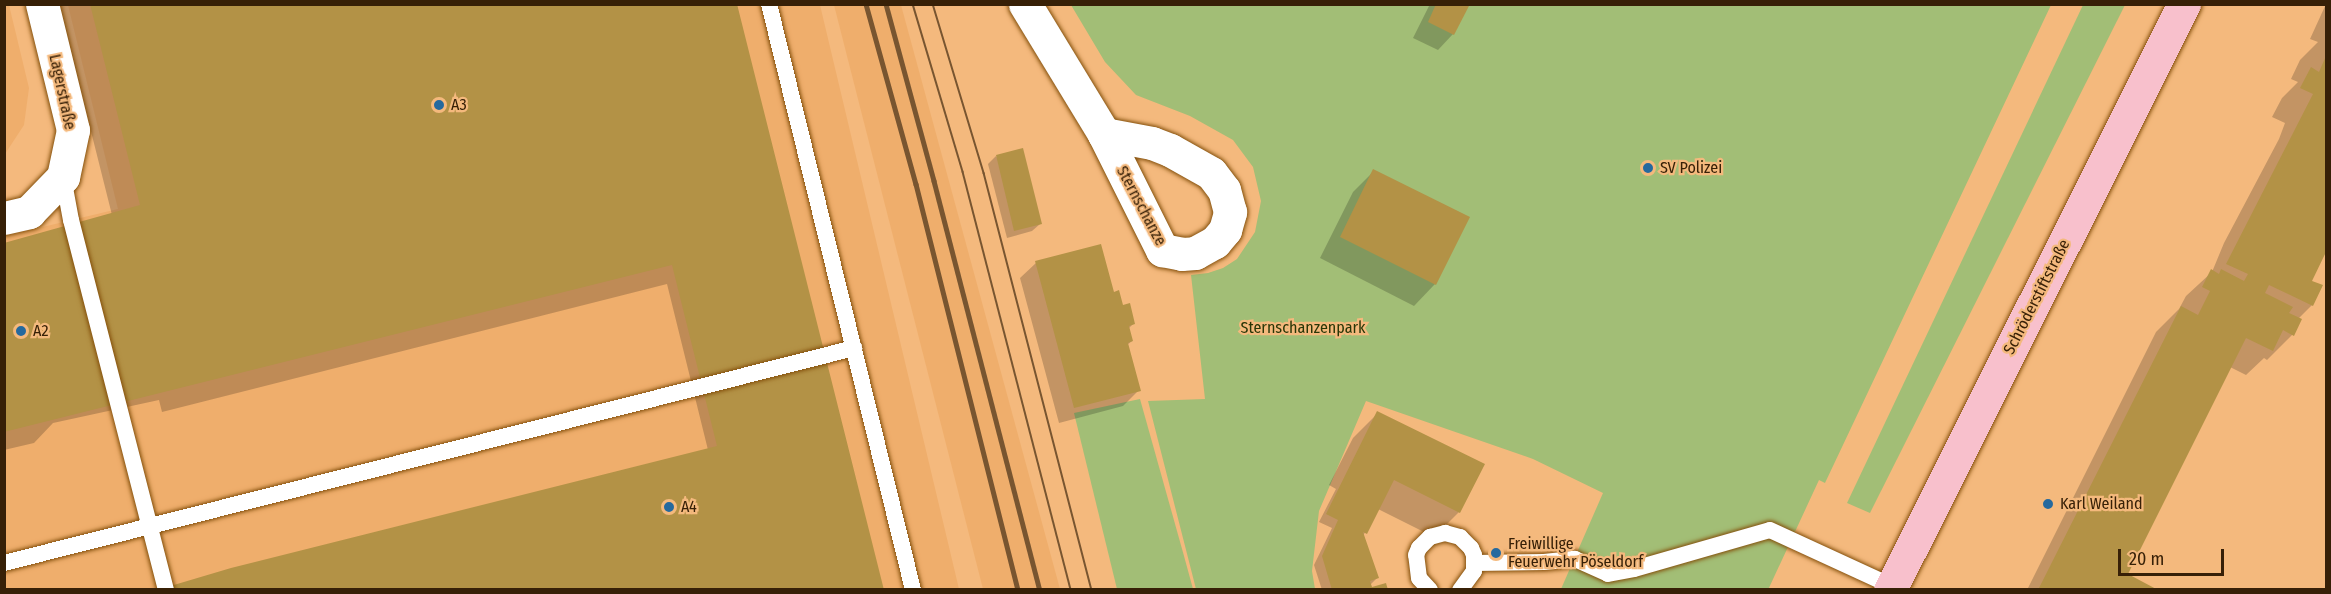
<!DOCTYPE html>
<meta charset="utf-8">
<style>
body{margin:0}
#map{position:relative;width:2331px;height:594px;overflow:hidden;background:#f4b97d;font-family:"Fira Sans Condensed",sans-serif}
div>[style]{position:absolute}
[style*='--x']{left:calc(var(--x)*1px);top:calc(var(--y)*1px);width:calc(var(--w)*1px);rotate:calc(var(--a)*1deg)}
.built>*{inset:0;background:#efae6c}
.green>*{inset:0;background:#a2be76}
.shadow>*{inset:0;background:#0003}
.building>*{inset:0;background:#b39246}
.roads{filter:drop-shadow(0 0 2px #84500b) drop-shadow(0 0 2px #84500b)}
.service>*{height:16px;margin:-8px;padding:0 8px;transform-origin:8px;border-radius:8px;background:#fff}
.minor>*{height:33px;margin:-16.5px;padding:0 16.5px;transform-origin:16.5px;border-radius:16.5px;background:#fff}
.primary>*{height:33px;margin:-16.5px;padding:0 16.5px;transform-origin:16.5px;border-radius:16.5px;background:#f8c0cc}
.tram>*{height:1.5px;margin:-0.75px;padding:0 0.75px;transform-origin:0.75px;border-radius:0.75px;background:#785530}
.rail>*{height:4.5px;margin:-2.25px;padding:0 2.25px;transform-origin:2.25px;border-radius:2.25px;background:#785530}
.dots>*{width:16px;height:16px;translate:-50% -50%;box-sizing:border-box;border:3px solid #f4b97d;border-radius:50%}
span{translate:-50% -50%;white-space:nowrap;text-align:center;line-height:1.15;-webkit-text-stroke:4.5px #f4b97d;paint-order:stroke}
.street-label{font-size:16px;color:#372007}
.poi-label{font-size:16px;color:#372007}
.left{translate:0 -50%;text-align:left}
.park-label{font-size:16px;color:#273607}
.frame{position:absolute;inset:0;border:6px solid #372007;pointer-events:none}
.scale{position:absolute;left:2118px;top:549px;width:106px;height:27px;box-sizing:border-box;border:3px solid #372007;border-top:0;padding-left:8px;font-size:18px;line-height:21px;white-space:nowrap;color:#372007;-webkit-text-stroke:4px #f4b97d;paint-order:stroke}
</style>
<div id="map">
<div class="built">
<div style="clip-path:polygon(9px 5px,29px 88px,24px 125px,5px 154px,4px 5px)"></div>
<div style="clip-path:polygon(68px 5px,820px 5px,959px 589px,5px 590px,5px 236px,118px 209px)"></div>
<div style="clip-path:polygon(834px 5px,901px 5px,1060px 589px,983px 589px)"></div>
</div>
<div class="green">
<div style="clip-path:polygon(1071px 5px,2051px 5px,1825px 483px,1819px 480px,1768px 590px,1561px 589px,1603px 493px,1533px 459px,1366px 401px,1319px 511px,1312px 571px,1315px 589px,1196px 589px,1148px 401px,1205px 399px,1191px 275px,1208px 273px,1223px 268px,1237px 259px,1255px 232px,1261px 201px,1253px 167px,1233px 140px,1190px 116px,1136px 95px,1105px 62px)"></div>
<div style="clip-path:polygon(2083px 5px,2125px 5px,1870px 513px,1847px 503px)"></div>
<div style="clip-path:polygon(1140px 399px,1184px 556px,1193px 589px,1117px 589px,1074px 413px)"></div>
</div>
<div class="shadow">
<div style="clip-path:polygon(59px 4px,736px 4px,882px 590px,708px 450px,667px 284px,162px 412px,159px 400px,53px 423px,34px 443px,4px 450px,4px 244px,112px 215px)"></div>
<div style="clip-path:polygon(1430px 4px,1468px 4px,1453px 34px,1438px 50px,1413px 38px)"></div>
<div style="clip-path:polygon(2326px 4px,2326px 249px,2310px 281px,2312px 305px,2298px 319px,2292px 335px,2267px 360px,2264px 358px,2246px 375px,2230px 367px,2126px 575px,2155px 590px,2027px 590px,2156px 332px,2179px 309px,2186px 296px,2212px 272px,2224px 243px,2279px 139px,2285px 123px,2272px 117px,2282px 98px,2298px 82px,2291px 79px,2300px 60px,2318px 42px,2310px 39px)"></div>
<div style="clip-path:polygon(996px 156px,1040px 224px,1032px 231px,1007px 238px,988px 164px)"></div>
<div style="clip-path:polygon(1374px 171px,1435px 284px,1414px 306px,1320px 258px,1353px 192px)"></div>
<div style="clip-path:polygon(1036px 263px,1113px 294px,1133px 324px,1128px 329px,1132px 341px,1127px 345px,1139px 390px,1123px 406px,1059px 423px,1020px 278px)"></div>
<div style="clip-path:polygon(1378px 413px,1459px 512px,1434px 537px,1378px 509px,1363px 536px,1377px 578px,1370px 585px,1371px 589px,1386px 590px,1322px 590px,1314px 565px,1332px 528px,1319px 522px,1336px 489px,1329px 485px,1353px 438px)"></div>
</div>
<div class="building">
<div style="clip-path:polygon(90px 4px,737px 4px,884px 590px,157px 590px,231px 568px,717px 446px,672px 265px,4px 432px,4px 243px,140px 205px)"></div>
<div style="clip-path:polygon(1436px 4px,1470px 4px,1454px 35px,1428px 22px)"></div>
<div style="clip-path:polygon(2326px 56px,2326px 252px,2312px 281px,2323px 285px,2313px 306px,2269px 285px,2265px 293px,2293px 307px,2289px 313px,2302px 319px,2294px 336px,2283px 330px,2273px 351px,2246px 338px,2128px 574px,2158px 590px,2038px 590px,2181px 306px,2198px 315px,2210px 291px,2202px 287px,2211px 269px,2219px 274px,2221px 269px,2244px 281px,2248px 274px,2226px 264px,2313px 94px,2300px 88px,2311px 67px,2319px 72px)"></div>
<div style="clip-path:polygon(1023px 148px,1042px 224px,1014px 231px,996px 155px)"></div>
<div style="clip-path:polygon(1373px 169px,1470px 217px,1436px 285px,1340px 237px)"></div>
<div style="clip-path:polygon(1101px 244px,1114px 292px,1119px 290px,1123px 305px,1130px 303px,1135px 324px,1129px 326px,1133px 341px,1128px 343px,1141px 391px,1074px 408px,1035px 261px)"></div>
<div style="clip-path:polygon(1377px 411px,1485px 464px,1460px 513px,1394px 480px,1367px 534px,1363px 532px,1379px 578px,1370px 581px,1372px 587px,1386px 583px,1388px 590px,1332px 590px,1322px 556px,1338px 520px,1326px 514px)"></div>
</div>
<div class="roads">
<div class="service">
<div style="--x:769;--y:4;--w:603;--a:76.19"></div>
<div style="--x:63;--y:177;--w:44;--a:79.5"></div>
<div style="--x:71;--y:220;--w:382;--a:75.6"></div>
<div style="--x:4;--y:563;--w:877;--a:-14.19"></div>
<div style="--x:1475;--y:563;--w:69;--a:-0.8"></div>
<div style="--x:1544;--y:562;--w:31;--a:-6"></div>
<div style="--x:1575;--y:559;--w:36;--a:24"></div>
<div style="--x:1608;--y:574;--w:26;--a:-11"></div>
<div style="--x:1634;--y:569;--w:141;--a:-16"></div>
<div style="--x:1770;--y:530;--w:134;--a:24.7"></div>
<div style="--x:1430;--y:590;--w:16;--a:-133"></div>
<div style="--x:1419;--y:578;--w:23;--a:-97"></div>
<div style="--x:1416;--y:555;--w:8;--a:-67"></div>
<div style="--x:1419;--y:548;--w:16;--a:-45"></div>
<div style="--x:1430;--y:537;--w:16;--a:-15"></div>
<div style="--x:1445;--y:533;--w:16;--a:15"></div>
<div style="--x:1460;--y:537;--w:16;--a:45"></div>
<div style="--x:1471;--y:548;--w:8;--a:67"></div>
<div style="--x:1474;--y:555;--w:16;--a:90"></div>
<div style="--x:1474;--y:571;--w:24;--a:126"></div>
</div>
<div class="minor">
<div style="--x:1025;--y:4;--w:152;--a:58.7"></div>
<div style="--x:1104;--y:134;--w:130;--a:63.4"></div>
<div style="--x:1162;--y:250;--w:20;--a:11"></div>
<div style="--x:1182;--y:254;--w:13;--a:-4"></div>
<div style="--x:1195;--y:253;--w:23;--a:-29"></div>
<div style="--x:1215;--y:242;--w:16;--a:-50"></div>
<div style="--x:1225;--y:230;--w:19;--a:-74"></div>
<div style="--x:1230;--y:212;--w:23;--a:-105"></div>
<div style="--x:1224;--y:190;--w:21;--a:-127"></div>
<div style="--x:1211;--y:173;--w:47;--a:-150.7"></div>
<div style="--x:1170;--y:150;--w:19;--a:-159"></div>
<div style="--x:1152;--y:143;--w:49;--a:-169.4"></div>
<div style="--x:4;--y:218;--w:26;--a:-13"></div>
<div style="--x:29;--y:212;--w:49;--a:-45.8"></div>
<div style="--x:63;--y:177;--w:48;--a:-78"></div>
<div style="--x:73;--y:130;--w:130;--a:-103.8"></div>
</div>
<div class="primary">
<div style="--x:1890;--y:590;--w:656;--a:-63.36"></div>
</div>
</div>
<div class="tram">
<div style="--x:913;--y:4;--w:175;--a:73.4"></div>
<div style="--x:963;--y:172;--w:432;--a:75.5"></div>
<div style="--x:933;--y:4;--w:177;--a:73.2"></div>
<div style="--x:984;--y:173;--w:431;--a:75.5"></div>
</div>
<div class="rail">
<div style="--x:866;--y:4;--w:187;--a:74.5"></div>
<div style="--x:916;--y:184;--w:419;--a:75.9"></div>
<div style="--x:886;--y:4;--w:183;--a:74.8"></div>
<div style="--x:934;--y:181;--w:423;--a:75.5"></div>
</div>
<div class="dots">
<div style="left:439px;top:105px;background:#25699e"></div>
<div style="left:1648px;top:168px;background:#25699e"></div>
<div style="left:21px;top:331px;background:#25699e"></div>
<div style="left:2048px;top:504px;background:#25699e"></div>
<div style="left:669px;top:507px;background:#25699e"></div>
<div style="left:1496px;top:553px;background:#25699e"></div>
</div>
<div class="street-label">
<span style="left:62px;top:92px;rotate:78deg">Lagerstraße</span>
<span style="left:1141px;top:206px;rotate:62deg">Sternschanze</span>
<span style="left:2037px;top:297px;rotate:-63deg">Schröderstiftstraße</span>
</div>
<div class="poi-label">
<span class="left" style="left:451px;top:105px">A3</span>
<span class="left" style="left:1660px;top:168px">SV Polizei</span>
<span class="left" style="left:33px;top:331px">A2</span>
<span class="left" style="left:2060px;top:504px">Karl Weiland</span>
<span class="left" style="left:681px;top:507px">A4</span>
<span class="left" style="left:1508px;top:553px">Freiwillige<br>Feuerwehr Pöseldorf</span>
</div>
<div class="park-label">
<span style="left:1303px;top:328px">Sternschanzenpark</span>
</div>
<div class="frame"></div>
<div class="scale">20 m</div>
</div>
